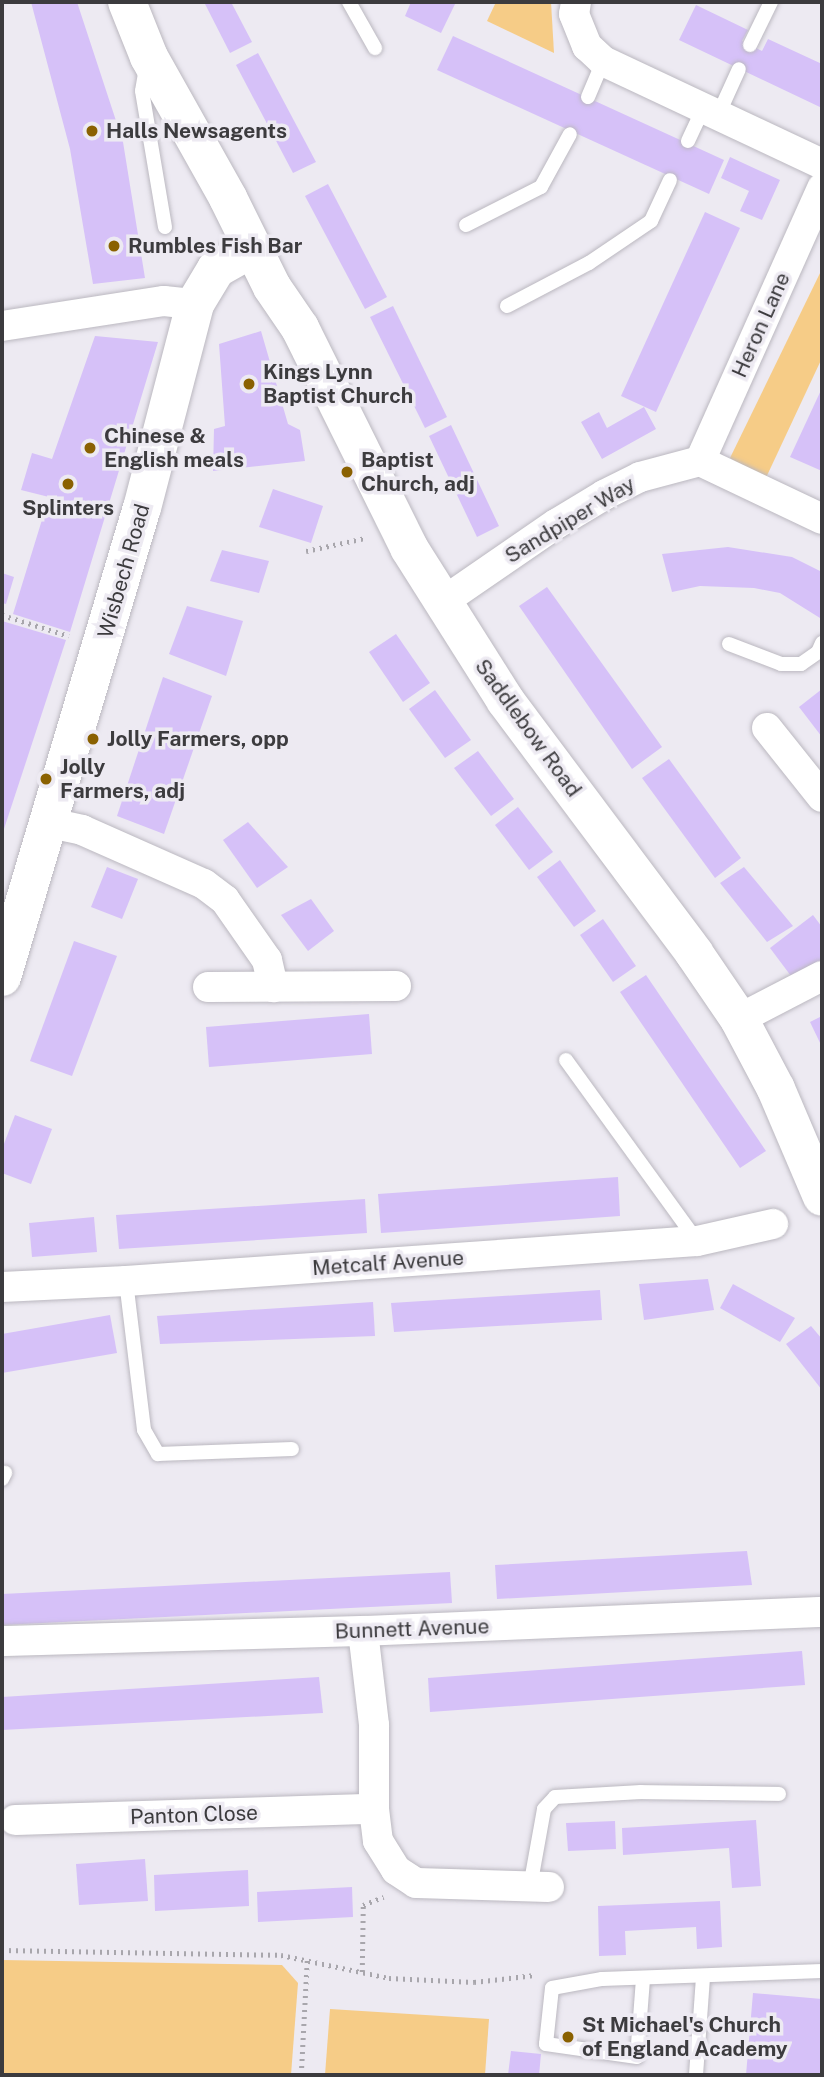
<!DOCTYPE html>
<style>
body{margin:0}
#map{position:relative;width:824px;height:2077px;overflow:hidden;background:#edeaf2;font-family:"Public Sans",sans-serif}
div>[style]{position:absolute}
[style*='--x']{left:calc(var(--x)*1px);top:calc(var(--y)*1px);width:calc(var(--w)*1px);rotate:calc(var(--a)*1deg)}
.green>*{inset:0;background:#f6cc87}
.building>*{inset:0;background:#d6c1f8}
.path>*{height:4.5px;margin-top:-2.25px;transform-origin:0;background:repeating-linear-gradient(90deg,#a8a6ac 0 2px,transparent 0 7px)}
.roads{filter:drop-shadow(0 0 2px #bbb8c0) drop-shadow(0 0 2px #bbb8c0)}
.lane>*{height:14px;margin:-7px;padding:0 7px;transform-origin:7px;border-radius:7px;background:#fff}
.street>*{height:30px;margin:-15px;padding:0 15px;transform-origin:15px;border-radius:15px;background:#fff}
.secondary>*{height:38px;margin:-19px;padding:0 19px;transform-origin:19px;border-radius:19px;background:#fff}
.dots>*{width:19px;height:19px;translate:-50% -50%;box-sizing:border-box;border:4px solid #edeaf2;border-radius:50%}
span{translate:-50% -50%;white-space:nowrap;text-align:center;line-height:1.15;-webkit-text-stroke:7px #edeaf2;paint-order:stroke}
.poi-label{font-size:21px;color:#3c3b3e;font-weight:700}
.left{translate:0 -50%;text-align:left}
.street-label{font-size:21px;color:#3c3b3e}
.frame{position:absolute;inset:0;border:4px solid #3c3b3e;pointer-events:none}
</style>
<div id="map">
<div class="green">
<div style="clip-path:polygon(496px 2px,551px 2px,554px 53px,487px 21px)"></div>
<div style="clip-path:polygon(822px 269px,822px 358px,764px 482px,730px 458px)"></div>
<div style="clip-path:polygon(2px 1960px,282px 1965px,298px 1983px,291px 2075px,2px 2075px)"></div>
<div style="clip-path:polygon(330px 2009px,489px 2019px,485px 2075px,325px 2075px)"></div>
</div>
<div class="building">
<div style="clip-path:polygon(31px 2px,77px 2px,123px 142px,145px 278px,93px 284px,70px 149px)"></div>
<div style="clip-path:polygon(204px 2px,231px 2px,252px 42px,230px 53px)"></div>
<div style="clip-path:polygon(411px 2px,456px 2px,441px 33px,405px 16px)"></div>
<div style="clip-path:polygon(696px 5px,748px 30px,742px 41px,762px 51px,768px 39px,822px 64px,822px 108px,679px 40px)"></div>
<div style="clip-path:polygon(453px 36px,724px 160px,709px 194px,437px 70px)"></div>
<div style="clip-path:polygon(258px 53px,316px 162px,293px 173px,236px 65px)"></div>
<div style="clip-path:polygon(730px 157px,780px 180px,762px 220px,740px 211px,749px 191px,721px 178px)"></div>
<div style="clip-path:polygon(328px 184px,387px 297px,365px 309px,305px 196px)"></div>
<div style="clip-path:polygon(705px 212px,740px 228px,656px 412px,621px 396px)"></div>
<div style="clip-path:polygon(393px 306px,447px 417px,425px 428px,370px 317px)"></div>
<div style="clip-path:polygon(261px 331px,288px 424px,300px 430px,305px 461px,213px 471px,214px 429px,225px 426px,219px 344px)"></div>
<div style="clip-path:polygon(95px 336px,158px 342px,70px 632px,13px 614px,49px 497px,21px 490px,32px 453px,52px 459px)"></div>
<div style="clip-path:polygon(822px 388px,822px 471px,790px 457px)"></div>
<div style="clip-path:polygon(644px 407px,656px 429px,602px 459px,581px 422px,599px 412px,607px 428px)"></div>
<div style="clip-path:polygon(451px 425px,499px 526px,477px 537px,429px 436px)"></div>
<div style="clip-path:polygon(273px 489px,323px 506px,311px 543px,259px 527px)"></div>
<div style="clip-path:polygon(728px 547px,792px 557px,822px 572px,820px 618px,780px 593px,754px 588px,700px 586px,672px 592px,662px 554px)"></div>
<div style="clip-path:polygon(222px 550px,269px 561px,259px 593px,210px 581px)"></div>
<div style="clip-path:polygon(2px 573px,14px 577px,6px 604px,2px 603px)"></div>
<div style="clip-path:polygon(547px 587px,662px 747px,632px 769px,519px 606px)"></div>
<div style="clip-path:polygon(187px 606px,243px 621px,226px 676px,169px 654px)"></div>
<div style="clip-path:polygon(2px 621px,66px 640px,2px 835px)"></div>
<div style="clip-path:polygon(396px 634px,430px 683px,403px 702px,369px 652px)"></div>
<div style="clip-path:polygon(163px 677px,212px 696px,164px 834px,117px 816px)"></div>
<div style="clip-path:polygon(822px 689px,822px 737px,799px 707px)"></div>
<div style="clip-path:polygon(435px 690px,471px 740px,445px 758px,409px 709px)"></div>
<div style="clip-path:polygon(478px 751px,514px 799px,491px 816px,454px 768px)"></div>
<div style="clip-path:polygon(669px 759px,741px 858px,715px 878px,642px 778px)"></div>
<div style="clip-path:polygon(518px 807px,553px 852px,529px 870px,495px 825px)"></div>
<div style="clip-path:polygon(248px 822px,288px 867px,257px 888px,223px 840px)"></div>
<div style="clip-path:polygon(560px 860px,596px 911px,574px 927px,537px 877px)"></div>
<div style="clip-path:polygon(107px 867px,138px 879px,122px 919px,91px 907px)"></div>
<div style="clip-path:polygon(744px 867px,793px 926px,767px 942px,720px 883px)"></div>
<div style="clip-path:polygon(311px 899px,334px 931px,308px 951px,281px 915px)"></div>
<div style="clip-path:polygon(813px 915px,822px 927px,822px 963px,794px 980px,770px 948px)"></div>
<div style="clip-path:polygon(603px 919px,636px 966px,613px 982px,580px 935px)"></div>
<div style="clip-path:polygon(74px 941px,117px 956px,72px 1076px,30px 1061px)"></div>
<div style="clip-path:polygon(646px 975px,766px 1151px,740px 1168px,620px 992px)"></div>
<div style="clip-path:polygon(369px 1014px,372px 1054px,209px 1067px,206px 1027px)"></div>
<div style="clip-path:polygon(822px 1016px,822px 1047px,810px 1022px)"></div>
<div style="clip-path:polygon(15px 1115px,52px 1129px,31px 1184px,2px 1173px,2px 1149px)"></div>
<div style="clip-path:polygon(618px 1177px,620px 1216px,381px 1233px,378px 1194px)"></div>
<div style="clip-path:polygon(365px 1199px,367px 1233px,119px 1249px,116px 1215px)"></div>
<div style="clip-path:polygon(94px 1217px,97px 1252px,32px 1257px,29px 1223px)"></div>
<div style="clip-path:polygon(708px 1279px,714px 1310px,644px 1320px,639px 1284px)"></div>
<div style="clip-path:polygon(733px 1284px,795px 1318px,780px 1342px,720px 1308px)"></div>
<div style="clip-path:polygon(600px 1290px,602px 1320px,394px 1332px,391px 1303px)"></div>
<div style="clip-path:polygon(373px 1302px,375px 1336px,160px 1344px,157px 1316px)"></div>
<div style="clip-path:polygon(110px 1315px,117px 1353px,2px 1373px,2px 1334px)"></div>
<div style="clip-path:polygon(811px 1326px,822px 1339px,822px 1390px,786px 1344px)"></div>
<div style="clip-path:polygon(747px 1551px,752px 1585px,497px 1599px,495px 1565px)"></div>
<div style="clip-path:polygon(450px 1572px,452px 1603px,2px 1625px,2px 1594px)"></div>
<div style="clip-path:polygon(802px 1651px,805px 1685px,430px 1712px,428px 1678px)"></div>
<div style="clip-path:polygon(319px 1677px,323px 1713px,2px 1730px,2px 1697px)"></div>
<div style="clip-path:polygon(756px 1820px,761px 1886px,732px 1888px,729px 1848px,623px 1855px,622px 1828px)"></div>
<div style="clip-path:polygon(615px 1821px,616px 1849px,568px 1851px,566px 1823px)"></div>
<div style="clip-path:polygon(145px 1859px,148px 1901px,79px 1905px,76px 1864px)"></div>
<div style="clip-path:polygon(248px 1870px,249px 1906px,155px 1911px,154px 1875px)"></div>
<div style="clip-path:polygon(352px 1887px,353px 1917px,258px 1922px,257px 1892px)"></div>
<div style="clip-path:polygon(720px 1901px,722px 1947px,697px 1949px,696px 1927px,625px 1931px,626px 1955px,599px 1956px,598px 1906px)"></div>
<div style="clip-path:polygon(753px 1993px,822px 1999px,822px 2075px,746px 2075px)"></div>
<div style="clip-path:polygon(511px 2051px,541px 2054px,539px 2075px,508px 2075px)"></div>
</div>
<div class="path">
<div style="--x:306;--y:551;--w:60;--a:-12.4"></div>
<div style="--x:2;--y:615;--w:70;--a:17.4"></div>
<div style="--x:2;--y:1950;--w:279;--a:1"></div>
<div style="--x:281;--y:1955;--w:110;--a:12"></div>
<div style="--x:389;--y:1978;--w:85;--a:2.7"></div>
<div style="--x:474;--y:1982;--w:61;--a:-6.5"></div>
<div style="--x:362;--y:1972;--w:67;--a:-89.1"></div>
<div style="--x:363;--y:1905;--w:22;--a:-22"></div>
<div style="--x:301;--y:2075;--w:115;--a:-87"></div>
</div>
<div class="roads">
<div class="lane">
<div style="--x:349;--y:2;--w:53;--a:60.5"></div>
<div style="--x:750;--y:45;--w:48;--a:-64"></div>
<div style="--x:146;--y:68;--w:23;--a:100"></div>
<div style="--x:142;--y:91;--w:138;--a:80.4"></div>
<div style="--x:588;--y:97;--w:39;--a:-67"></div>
<div style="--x:719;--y:113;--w:48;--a:-65.6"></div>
<div style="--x:688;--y:141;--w:38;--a:-65"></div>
<div style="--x:466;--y:225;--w:84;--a:-26.9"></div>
<div style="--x:541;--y:187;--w:60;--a:-61.3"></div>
<div style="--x:507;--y:306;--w:93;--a:-27.7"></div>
<div style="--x:589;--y:263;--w:75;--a:-34.1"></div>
<div style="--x:651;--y:221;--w:45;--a:-65.1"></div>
<div style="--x:729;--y:644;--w:56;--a:21"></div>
<div style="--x:781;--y:664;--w:20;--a:0"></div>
<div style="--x:801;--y:664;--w:21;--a:-35"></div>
<div style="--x:818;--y:652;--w:10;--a:-66"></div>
<div style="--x:566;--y:1060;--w:223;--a:54.1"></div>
<div style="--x:126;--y:1281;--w:150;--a:83.1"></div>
<div style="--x:144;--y:1430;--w:28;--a:60"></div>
<div style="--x:158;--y:1454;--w:134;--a:-2.1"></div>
<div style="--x:2;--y:1479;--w:7;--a:-63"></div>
<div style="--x:530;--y:1887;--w:79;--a:-79.8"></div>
<div style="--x:544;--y:1809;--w:16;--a:-47"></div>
<div style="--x:555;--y:1797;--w:86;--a:-3.3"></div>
<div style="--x:641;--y:1792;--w:138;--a:0.8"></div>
<div style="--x:643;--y:1979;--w:78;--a:94.4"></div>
<div style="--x:637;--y:2057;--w:92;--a:-171.9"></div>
<div style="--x:546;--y:2044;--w:56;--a:-83.9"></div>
<div style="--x:552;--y:1988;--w:51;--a:-10.2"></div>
<div style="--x:602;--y:1979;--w:220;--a:-2.1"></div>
<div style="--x:696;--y:2075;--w:97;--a:-85.9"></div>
</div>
<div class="street">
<div style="--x:576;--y:2;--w:12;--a:99"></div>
<div style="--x:574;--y:14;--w:35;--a:68"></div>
<div style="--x:587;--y:46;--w:22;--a:43"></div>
<div style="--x:603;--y:61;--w:242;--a:25.2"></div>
<div style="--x:2;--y:326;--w:164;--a:-8.8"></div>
<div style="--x:164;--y:301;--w:31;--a:6"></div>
<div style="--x:700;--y:461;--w:299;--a:-65.9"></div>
<div style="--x:441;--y:603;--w:140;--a:-34.5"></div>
<div style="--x:556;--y:524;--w:56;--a:-31.1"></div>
<div style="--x:604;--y:495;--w:40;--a:-26.6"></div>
<div style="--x:640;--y:477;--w:62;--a:-14.9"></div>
<div style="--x:700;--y:461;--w:135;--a:25.4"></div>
<div style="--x:767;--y:728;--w:88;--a:51.4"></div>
<div style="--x:50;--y:823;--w:33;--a:12"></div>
<div style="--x:82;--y:830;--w:133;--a:23.9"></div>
<div style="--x:204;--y:884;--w:26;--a:37"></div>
<div style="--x:225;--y:900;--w:73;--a:55"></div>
<div style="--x:267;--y:960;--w:28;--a:77"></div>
<div style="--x:208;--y:987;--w:188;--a:-0.3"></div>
<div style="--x:739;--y:1019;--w:93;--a:-27.4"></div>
<div style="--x:2;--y:1287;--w:124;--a:-2.8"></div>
<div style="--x:126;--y:1281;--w:572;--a:-4.01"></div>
<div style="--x:697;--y:1241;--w:78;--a:-12.6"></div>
<div style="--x:363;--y:1631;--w:95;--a:83.3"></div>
<div style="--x:374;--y:1725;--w:84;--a:90"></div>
<div style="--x:374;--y:1809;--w:32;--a:83"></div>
<div style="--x:378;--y:1841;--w:34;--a:58"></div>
<div style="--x:396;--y:1870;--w:24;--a:33"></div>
<div style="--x:416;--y:1883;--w:133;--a:1.7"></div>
<div style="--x:2;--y:1641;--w:361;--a:-1.6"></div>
<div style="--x:363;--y:1631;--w:459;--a:-2.4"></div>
<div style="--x:15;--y:1820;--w:359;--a:-1.8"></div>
</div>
<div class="secondary">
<div style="--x:127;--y:2;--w:59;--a:68.2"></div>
<div style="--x:149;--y:57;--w:162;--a:60.7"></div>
<div style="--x:228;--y:198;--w:99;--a:63.7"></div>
<div style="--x:272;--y:287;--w:50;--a:55.7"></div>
<div style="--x:300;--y:328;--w:246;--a:63.6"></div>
<div style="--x:409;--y:548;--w:180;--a:57.7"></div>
<div style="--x:505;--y:700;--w:316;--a:53.2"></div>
<div style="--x:694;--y:953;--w:80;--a:55.7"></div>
<div style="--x:739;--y:1019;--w:79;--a:62.1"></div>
<div style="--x:776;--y:1089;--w:117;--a:66.9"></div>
<div style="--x:2;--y:977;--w:489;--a:-73.4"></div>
<div style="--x:142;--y:508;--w:211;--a:-75.4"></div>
<div style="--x:195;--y:304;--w:41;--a:-59"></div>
<div style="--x:216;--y:269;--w:40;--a:-29.7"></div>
</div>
</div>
<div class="dots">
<div style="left:92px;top:131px;background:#8a6101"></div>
<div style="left:114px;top:246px;background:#8a6101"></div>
<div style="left:249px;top:384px;background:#8a6101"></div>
<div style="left:90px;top:448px;background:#8a6101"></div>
<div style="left:347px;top:472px;background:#8a6101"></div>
<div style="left:68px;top:484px;background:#8a6101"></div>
<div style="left:93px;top:739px;background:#8a6101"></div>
<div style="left:46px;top:779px;background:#8a6101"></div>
<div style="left:568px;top:2037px;background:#8a6101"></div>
</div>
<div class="poi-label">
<span class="left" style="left:106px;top:131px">Halls Newsagents</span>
<span class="left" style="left:128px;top:246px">Rumbles Fish Bar</span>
<span class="left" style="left:263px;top:384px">Kings Lynn<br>Baptist Church</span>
<span class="left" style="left:104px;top:448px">Chinese &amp;<br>English meals</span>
<span class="left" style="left:361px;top:472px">Baptist<br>Church, adj</span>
<span style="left:68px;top:508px">Splinters</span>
<span class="left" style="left:107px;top:739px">Jolly Farmers, opp</span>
<span class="left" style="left:60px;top:779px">Jolly<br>Farmers, adj</span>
<span class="left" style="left:582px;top:2037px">St Michael's Church<br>of England Academy</span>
</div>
<div class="street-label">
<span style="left:761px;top:325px;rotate:-66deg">Heron Lane</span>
<span style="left:570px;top:520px;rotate:-31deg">Sandpiper Way</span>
<span style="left:124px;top:571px;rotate:-74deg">Wisbech Road</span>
<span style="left:528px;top:728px;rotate:54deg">Saddlebow Road</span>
<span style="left:388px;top:1263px;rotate:-4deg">Metcalf Avenue</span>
<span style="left:412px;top:1629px;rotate:-2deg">Bunnett Avenue</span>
<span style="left:194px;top:1815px;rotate:-2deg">Panton Close</span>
</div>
<div class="frame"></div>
</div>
